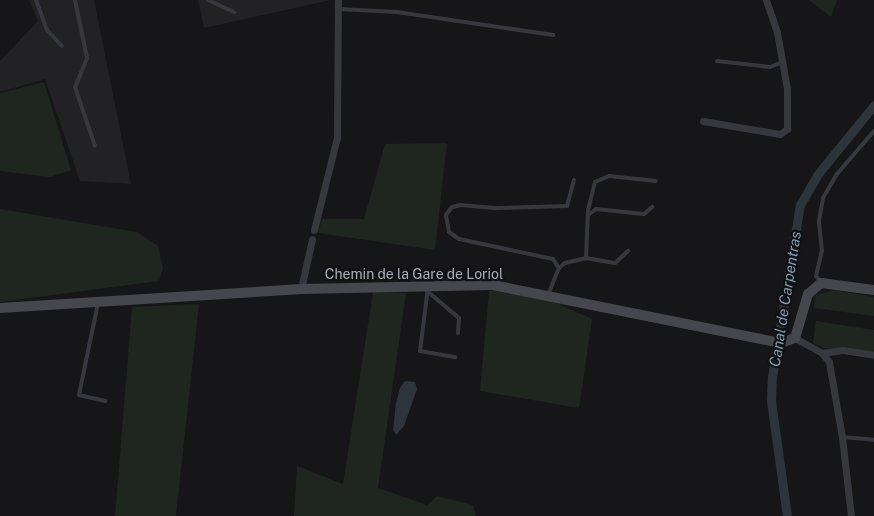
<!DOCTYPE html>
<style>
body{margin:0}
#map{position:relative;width:874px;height:516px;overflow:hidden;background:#161618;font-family:"Public Sans",sans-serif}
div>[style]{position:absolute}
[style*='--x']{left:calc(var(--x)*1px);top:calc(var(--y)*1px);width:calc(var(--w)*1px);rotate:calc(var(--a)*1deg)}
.built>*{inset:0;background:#222225}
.green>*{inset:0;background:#1e261f}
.water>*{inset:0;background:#2c353c}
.canal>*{height:9px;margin:-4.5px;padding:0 4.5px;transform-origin:4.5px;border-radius:4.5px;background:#2c353c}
.lane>*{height:4px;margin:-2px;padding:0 2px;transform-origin:2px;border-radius:2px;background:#37383d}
.street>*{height:7px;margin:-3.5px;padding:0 3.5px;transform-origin:3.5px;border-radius:3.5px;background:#37383d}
.secondary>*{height:10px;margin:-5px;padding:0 5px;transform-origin:5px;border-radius:5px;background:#45474d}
span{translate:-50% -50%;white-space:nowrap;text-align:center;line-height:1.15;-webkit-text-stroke:4.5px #111113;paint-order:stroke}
.street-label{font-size:14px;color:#a8adb8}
.water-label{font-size:15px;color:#7f9bb3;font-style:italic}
</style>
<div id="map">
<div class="built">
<div style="clip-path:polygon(29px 0,94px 0,131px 184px,80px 181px,45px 79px,0 92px,0 61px,38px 21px)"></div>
<div style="clip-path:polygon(198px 0,331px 0,204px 28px)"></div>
</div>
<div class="green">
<div style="clip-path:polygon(809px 0,837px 0,831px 17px)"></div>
<div style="clip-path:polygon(44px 82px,71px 170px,50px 177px,0 171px,0 93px)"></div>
<div style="clip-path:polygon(447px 143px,435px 250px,318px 233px,322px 219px,364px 219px,385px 144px)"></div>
<div style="clip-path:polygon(0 209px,137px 232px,158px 246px,163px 268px,159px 281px,0 302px)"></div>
<div style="clip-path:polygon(507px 290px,543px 297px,592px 319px,579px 408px,480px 391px,489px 291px)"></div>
<div style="clip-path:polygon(834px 290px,874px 297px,874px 316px,814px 308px,815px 295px)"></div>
<div style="clip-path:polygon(373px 292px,406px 293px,378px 488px,427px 505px,437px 496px,473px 505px,476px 516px,294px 516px,297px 466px,343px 484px)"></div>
<div style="clip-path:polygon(199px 304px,176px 516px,115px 516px,132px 307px)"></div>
<div style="clip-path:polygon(816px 321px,874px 330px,874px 352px,824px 348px,813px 343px)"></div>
</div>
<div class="water">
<div style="clip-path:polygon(405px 381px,415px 382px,417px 389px,404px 426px,396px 435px,393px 430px,396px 403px,400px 388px)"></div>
</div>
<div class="canal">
<div style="--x:787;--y:516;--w:116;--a:-97.9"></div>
<div style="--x:771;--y:401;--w:24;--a:-88"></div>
<div style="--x:772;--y:377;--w:174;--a:-80.8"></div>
<div style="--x:800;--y:205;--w:34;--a:-60"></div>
<div style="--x:817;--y:175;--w:90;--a:-50.8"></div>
</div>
<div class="lane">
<div style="--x:36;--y:0;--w:32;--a:70"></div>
<div style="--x:47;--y:30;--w:22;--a:47"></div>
<div style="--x:75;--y:0;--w:59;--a:78.3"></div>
<div style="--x:87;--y:58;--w:31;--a:112"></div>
<div style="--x:75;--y:87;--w:62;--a:71.3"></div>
<div style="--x:208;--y:0;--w:29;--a:25"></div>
<div style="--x:338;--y:9;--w:59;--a:2.9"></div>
<div style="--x:397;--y:12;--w:158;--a:8.4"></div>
<div style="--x:717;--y:61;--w:53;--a:6.5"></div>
<div style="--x:770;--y:67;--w:14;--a:-21"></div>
<div style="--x:588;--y:215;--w:10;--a:-37"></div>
<div style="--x:596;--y:209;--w:48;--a:5.9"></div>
<div style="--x:644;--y:214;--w:11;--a:-41"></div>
<div style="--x:586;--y:258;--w:48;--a:-87.6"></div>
<div style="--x:588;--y:210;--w:29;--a:-76"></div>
<div style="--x:595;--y:182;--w:15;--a:-23"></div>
<div style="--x:609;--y:176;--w:47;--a:6.1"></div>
<div style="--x:559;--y:268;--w:8;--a:-40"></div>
<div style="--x:565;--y:263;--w:22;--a:-13"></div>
<div style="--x:586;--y:258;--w:29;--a:10"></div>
<div style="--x:615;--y:263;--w:18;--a:-43"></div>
<div style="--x:820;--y:281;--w:6;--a:-129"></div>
<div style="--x:816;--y:276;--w:26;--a:-77"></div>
<div style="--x:822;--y:251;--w:30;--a:-96"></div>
<div style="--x:819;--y:221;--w:23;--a:-80"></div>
<div style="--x:823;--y:198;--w:28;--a:-60"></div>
<div style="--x:837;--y:174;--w:57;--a:-49.3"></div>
<div style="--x:428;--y:287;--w:64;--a:97.1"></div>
<div style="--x:420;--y:351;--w:36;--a:10"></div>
<div style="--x:427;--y:291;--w:42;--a:40.2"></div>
<div style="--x:459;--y:318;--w:15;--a:94"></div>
<div style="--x:548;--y:295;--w:29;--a:-68"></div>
<div style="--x:559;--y:268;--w:11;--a:-124"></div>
<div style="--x:553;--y:259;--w:96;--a:-168"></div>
<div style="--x:459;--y:239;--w:12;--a:-145"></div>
<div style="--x:449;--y:232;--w:17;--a:-100"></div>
<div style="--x:446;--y:215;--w:10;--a:-53"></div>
<div style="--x:452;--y:207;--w:9;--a:-13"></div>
<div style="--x:461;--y:205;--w:36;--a:5"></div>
<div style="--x:497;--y:208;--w:70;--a:-1.6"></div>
<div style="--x:567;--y:206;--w:27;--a:-75"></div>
<div style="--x:98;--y:303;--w:94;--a:101.7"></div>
<div style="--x:79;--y:395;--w:27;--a:13"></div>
<div style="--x:842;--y:437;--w:32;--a:5"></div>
</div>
<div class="street">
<div style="--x:703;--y:121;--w:78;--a:9.6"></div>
<div style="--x:780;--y:134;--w:9;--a:-36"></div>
<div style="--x:787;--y:129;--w:40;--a:-90"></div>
<div style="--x:787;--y:89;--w:58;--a:-100"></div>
<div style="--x:777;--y:32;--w:34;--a:-109"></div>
<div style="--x:314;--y:230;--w:96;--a:-76.1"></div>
<div style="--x:337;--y:137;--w:137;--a:-89.6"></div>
<div style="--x:301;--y:289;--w:51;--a:-77.6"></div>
<div style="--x:795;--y:338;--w:31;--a:29"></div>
<div style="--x:822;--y:353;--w:11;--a:52"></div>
<div style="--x:829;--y:362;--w:76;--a:80.2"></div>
<div style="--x:842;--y:437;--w:80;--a:83.5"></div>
<div style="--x:822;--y:353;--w:21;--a:-8"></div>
<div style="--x:843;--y:350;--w:31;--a:9"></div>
</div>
<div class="secondary">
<div style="--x:0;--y:308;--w:302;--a:-3.6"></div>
<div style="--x:301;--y:289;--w:192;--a:-1.2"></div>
<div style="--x:493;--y:285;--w:294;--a:11.4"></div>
<div style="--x:781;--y:343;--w:15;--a:-20"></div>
<div style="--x:795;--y:338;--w:46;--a:-73.5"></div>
<div style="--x:808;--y:294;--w:17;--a:-40"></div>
<div style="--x:821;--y:283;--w:53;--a:7.5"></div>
</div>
<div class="street-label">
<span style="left:414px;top:274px">Chemin de la Gare de Loriol</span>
</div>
<div class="water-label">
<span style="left:785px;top:299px;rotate:-81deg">Canal de Carpentras</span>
</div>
</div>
